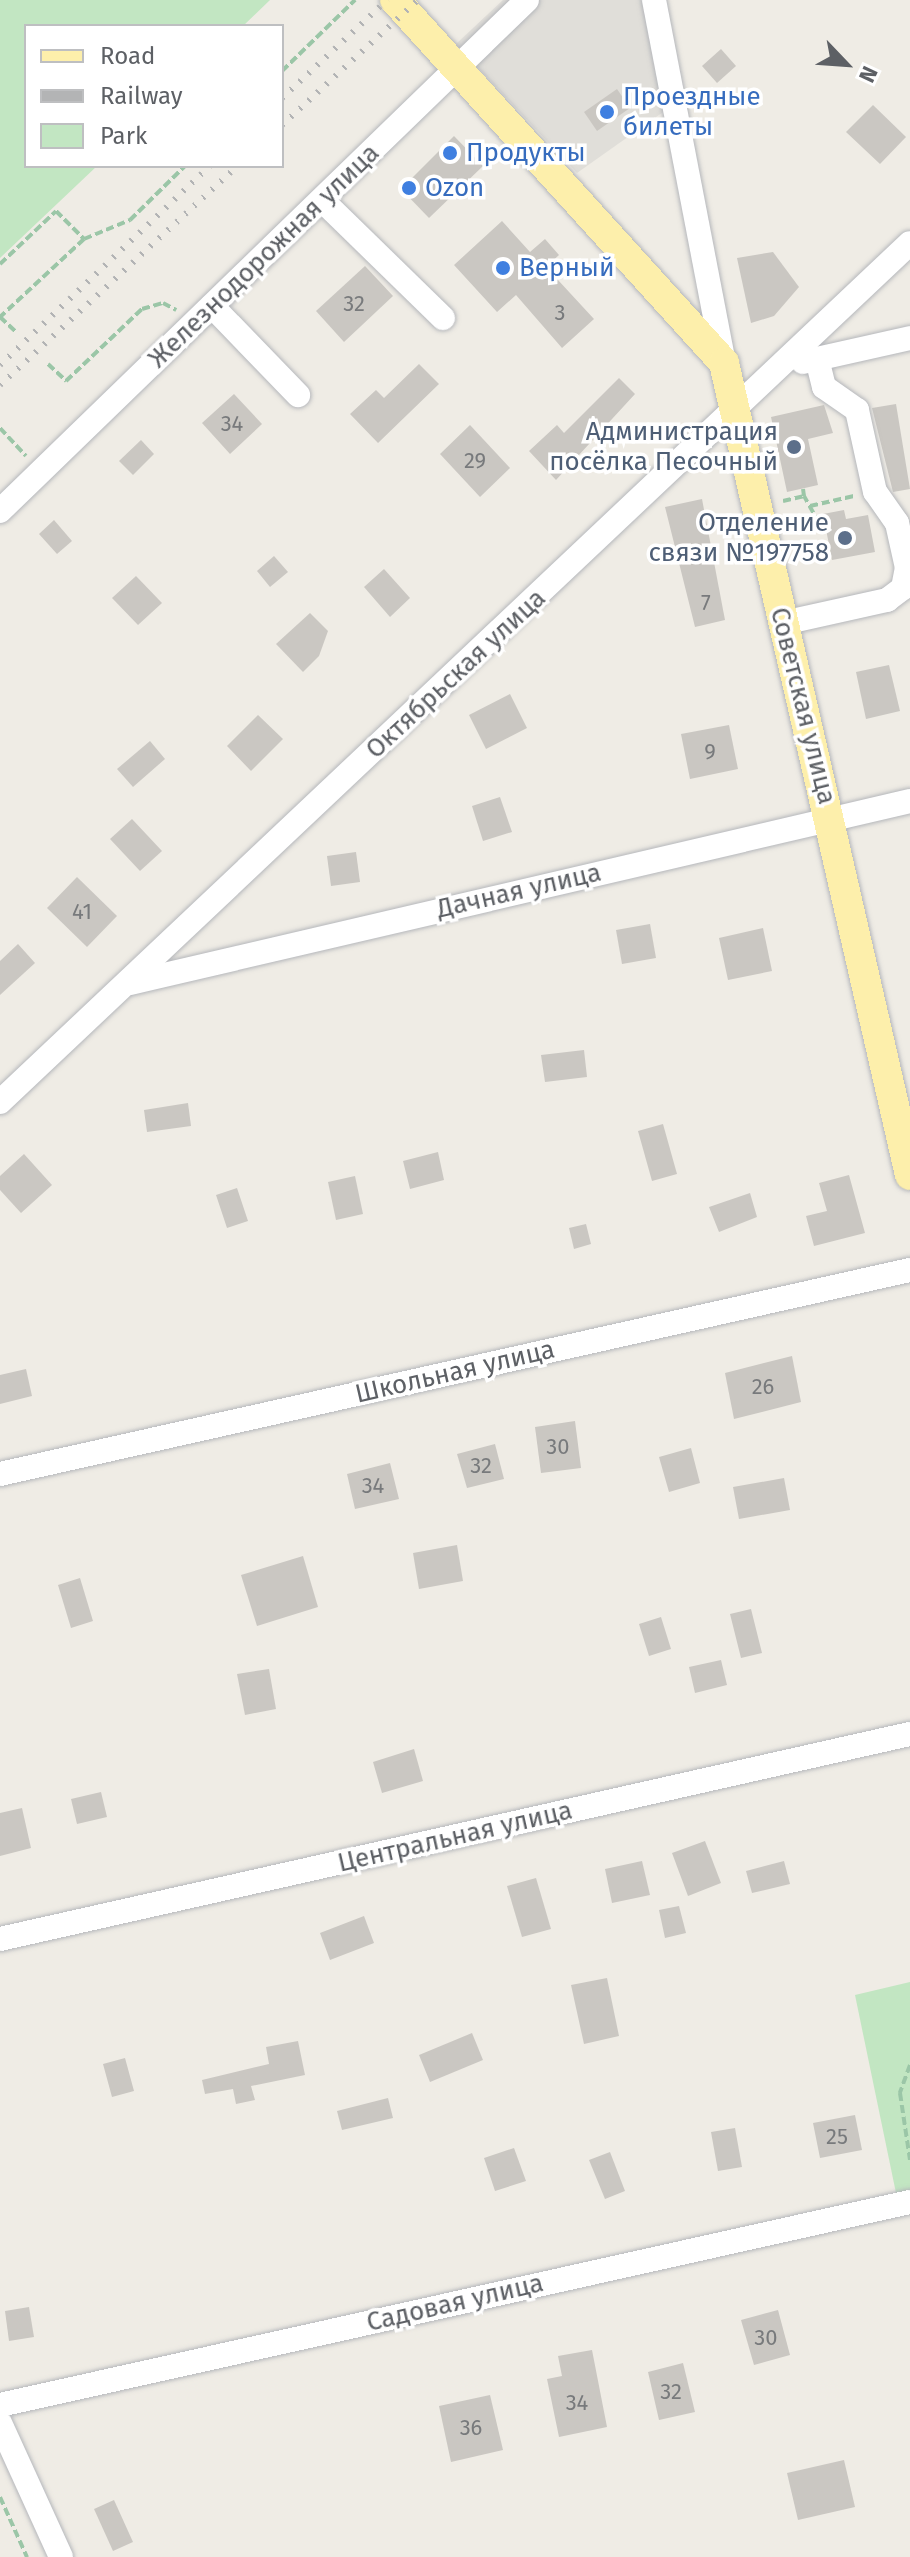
<!DOCTYPE html>
<meta charset="utf-8">
<style>
body{margin:0}
#map{position:relative;width:910px;height:2557px;overflow:hidden;background:#efece5;font-family:"Fira Sans",sans-serif}
div>[style]{position:absolute}
[style*='--x']{left:calc(var(--x)*1px);top:calc(var(--y)*1px);width:calc(var(--w)*1px);rotate:calc(var(--a)*1deg)}
.industrial>*{inset:0;background:#e0ded9}
.green>*{inset:0;background:#c2e6c2}
.building>*{inset:0;background:#cac7c2}
.path>*{height:4px;margin-top:-2px;transform-origin:0;background:repeating-linear-gradient(90deg,#9bc6a7 0 8px,transparent 0 12px)}
.roads{filter:drop-shadow(0 0 2px #b5b7bb) drop-shadow(0 0 2px #b5b7bb)}
.minor>*{height:24px;margin:-12px;padding:0 12px;transform-origin:12px;border-radius:12px;background:#fff}
.major>*{height:30px;margin:-15px;padding:0 15px;transform-origin:15px;border-radius:15px;background:#fdefab}
.rail>*{height:6px;margin-top:-3px;transform-origin:0;background:repeating-linear-gradient(90deg,#b3b4b5 0 2px,transparent 0 12px)}
.dots>*{width:22px;height:22px;translate:-50% -50%;box-sizing:border-box;border:4px solid #fff;border-radius:50%}
span{translate:-50% -50%;white-space:nowrap;text-align:center;line-height:1.15;-webkit-text-stroke:7px #fff;paint-order:stroke}
.number-label{font-size:22px;color:#787a7c}
.number-label span{-webkit-text-stroke-width:0}
.shop-label{font-size:26px;color:#366cbe}
.left{translate:0 -50%;text-align:left}
.street-label{font-size:26px;color:#5d6065}
.service-label{font-size:26px;color:#4e5e75}
.right{translate:-100% -50%;text-align:right}
.legend{position:absolute;left:24px;top:24px;width:260px;height:144px;box-sizing:border-box;background:#fff;border:2px solid #bebfc1;margin:0;padding:10px 14px;list-style:none;font-size:24px;color:#5d6065}
.legend li{display:flex;align-items:center;gap:16px;height:40px}
.legend b{width:40px;border:2px solid #bebfc1}
.north{position:absolute;left:806px;top:24px;width:80px;height:80px;-webkit-text-stroke:6px #fff;paint-order:stroke;rotate:115deg;font-size:22px;font-weight:700;line-height:32px;text-align:center;color:#5d6065}
.north::after{content:'';display:block;margin:auto;width:28px;height:36px;background:#5d6065;clip-path:polygon(50% 0,100% 100%,50% 72%,0 100%)}
</style>
<div id="map">
<div class="industrial">
<div style="clip-path:polygon(503px 0,646px 0,666px 110px,577px 173px,456px 44px)"></div>
</div>
<div class="green">
<div style="clip-path:polygon(0 0,270px 0,243px 26px,26px 26px,26px 166px,97px 166px,0 258px)"></div>
<div style="clip-path:polygon(910px 1982px,910px 2190px,896px 2193px,855px 1995px)"></div>
</div>
<div class="building">
<div style="clip-path:polygon(721px 49px,736px 66px,717px 83px,702px 66px)"></div>
<div style="clip-path:polygon(617px 89px,630px 108px,597px 131px,584px 112px)"></div>
<div style="clip-path:polygon(873px 105px,906px 137px,880px 164px,846px 132px)"></div>
<div style="clip-path:polygon(454px 136px,483px 166px,429px 218px,401px 189px)"></div>
<div style="clip-path:polygon(502px 221px,530px 252px,545px 239px,559px 255px,546px 267px,594px 319px,562px 348px,516px 295px,497px 312px,454px 265px)"></div>
<div style="clip-path:polygon(773px 252px,799px 287px,774px 316px,751px 323px,737px 258px)"></div>
<div style="clip-path:polygon(365px 266px,393px 296px,344px 342px,316px 311px)"></div>
<div style="clip-path:polygon(419px 364px,439px 384px,378px 443px,350px 414px,376px 390px,384px 398px)"></div>
<div style="clip-path:polygon(619px 378px,635px 394px,556px 480px,529px 451px,557px 425px,564px 433px)"></div>
<div style="clip-path:polygon(234px 394px,262px 424px,230px 454px,202px 423px)"></div>
<div style="clip-path:polygon(896px 404px,910px 489px,893px 492px,872px 408px)"></div>
<div style="clip-path:polygon(824px 405px,833px 433px,808px 439px,818px 485px,787px 492px,771px 417px)"></div>
<div style="clip-path:polygon(470px 425px,510px 468px,480px 497px,440px 454px)"></div>
<div style="clip-path:polygon(141px 440px,154px 454px,133px 475px,119px 461px)"></div>
<div style="clip-path:polygon(702px 499px,725px 620px,695px 627px,665px 507px)"></div>
<div style="clip-path:polygon(844px 510px,846px 519px,868px 515px,875px 552px,832px 560px,823px 514px)"></div>
<div style="clip-path:polygon(54px 520px,72px 541px,57px 554px,39px 534px)"></div>
<div style="clip-path:polygon(274px 556px,288px 572px,270px 587px,257px 571px)"></div>
<div style="clip-path:polygon(384px 569px,410px 598px,390px 617px,364px 587px)"></div>
<div style="clip-path:polygon(136px 576px,162px 603px,138px 625px,112px 598px)"></div>
<div style="clip-path:polygon(310px 613px,328px 631px,319px 656px,303px 672px,276px 644px)"></div>
<div style="clip-path:polygon(889px 665px,900px 711px,866px 719px,856px 672px)"></div>
<div style="clip-path:polygon(510px 694px,527px 728px,486px 749px,469px 715px)"></div>
<div style="clip-path:polygon(258px 715px,283px 739px,251px 771px,227px 746px)"></div>
<div style="clip-path:polygon(729px 725px,738px 769px,690px 779px,681px 734px)"></div>
<div style="clip-path:polygon(150px 741px,165px 759px,133px 787px,117px 769px)"></div>
<div style="clip-path:polygon(500px 797px,512px 832px,483px 841px,472px 806px)"></div>
<div style="clip-path:polygon(132px 819px,162px 851px,140px 871px,110px 839px)"></div>
<div style="clip-path:polygon(356px 852px,360px 882px,331px 886px,327px 856px)"></div>
<div style="clip-path:polygon(77px 877px,117px 916px,87px 947px,47px 908px)"></div>
<div style="clip-path:polygon(650px 924px,656px 958px,622px 964px,616px 930px)"></div>
<div style="clip-path:polygon(763px 928px,772px 971px,728px 980px,719px 938px)"></div>
<div style="clip-path:polygon(18px 944px,35px 963px,0 995px,0 961px)"></div>
<div style="clip-path:polygon(584px 1050px,587px 1077px,545px 1082px,541px 1055px)"></div>
<div style="clip-path:polygon(188px 1103px,191px 1126px,147px 1132px,144px 1110px)"></div>
<div style="clip-path:polygon(663px 1124px,677px 1174px,652px 1181px,638px 1131px)"></div>
<div style="clip-path:polygon(438px 1152px,444px 1180px,410px 1189px,403px 1161px)"></div>
<div style="clip-path:polygon(24px 1154px,52px 1185px,21px 1213px,0 1190px,0 1176px)"></div>
<div style="clip-path:polygon(849px 1175px,865px 1233px,814px 1246px,806px 1216px,827px 1211px,819px 1183px)"></div>
<div style="clip-path:polygon(355px 1176px,363px 1214px,336px 1220px,328px 1182px)"></div>
<div style="clip-path:polygon(237px 1188px,248px 1221px,227px 1228px,216px 1195px)"></div>
<div style="clip-path:polygon(750px 1193px,757px 1217px,719px 1232px,709px 1207px)"></div>
<div style="clip-path:polygon(586px 1224px,591px 1244px,574px 1249px,569px 1228px)"></div>
<div style="clip-path:polygon(792px 1356px,801px 1402px,734px 1419px,725px 1373px)"></div>
<div style="clip-path:polygon(26px 1369px,32px 1396px,0 1404px,0 1375px)"></div>
<div style="clip-path:polygon(575px 1421px,581px 1468px,541px 1473px,535px 1427px)"></div>
<div style="clip-path:polygon(495px 1444px,504px 1479px,467px 1488px,457px 1454px)"></div>
<div style="clip-path:polygon(691px 1448px,700px 1483px,669px 1492px,659px 1457px)"></div>
<div style="clip-path:polygon(390px 1463px,399px 1499px,355px 1509px,347px 1474px)"></div>
<div style="clip-path:polygon(784px 1478px,790px 1510px,739px 1519px,733px 1487px)"></div>
<div style="clip-path:polygon(457px 1545px,463px 1581px,419px 1589px,413px 1553px)"></div>
<div style="clip-path:polygon(303px 1556px,318px 1607px,257px 1626px,241px 1575px)"></div>
<div style="clip-path:polygon(80px 1578px,93px 1621px,71px 1628px,58px 1585px)"></div>
<div style="clip-path:polygon(751px 1609px,762px 1653px,741px 1658px,730px 1614px)"></div>
<div style="clip-path:polygon(661px 1617px,671px 1649px,649px 1656px,639px 1624px)"></div>
<div style="clip-path:polygon(721px 1660px,727px 1685px,695px 1693px,689px 1667px)"></div>
<div style="clip-path:polygon(269px 1669px,276px 1709px,245px 1715px,237px 1674px)"></div>
<div style="clip-path:polygon(414px 1749px,423px 1781px,382px 1793px,373px 1762px)"></div>
<div style="clip-path:polygon(101px 1792px,107px 1817px,77px 1824px,71px 1799px)"></div>
<div style="clip-path:polygon(22px 1808px,31px 1848px,0 1856px,0 1813px)"></div>
<div style="clip-path:polygon(705px 1841px,721px 1883px,688px 1896px,672px 1853px)"></div>
<div style="clip-path:polygon(642px 1861px,650px 1895px,612px 1903px,605px 1869px)"></div>
<div style="clip-path:polygon(784px 1861px,790px 1884px,752px 1893px,746px 1871px)"></div>
<div style="clip-path:polygon(536px 1878px,551px 1929px,522px 1937px,507px 1886px)"></div>
<div style="clip-path:polygon(679px 1906px,686px 1933px,665px 1938px,659px 1910px)"></div>
<div style="clip-path:polygon(364px 1916px,374px 1943px,330px 1960px,320px 1933px)"></div>
<div style="clip-path:polygon(607px 1978px,619px 2036px,584px 2044px,571px 1985px)"></div>
<div style="clip-path:polygon(472px 2033px,483px 2060px,430px 2082px,419px 2055px)"></div>
<div style="clip-path:polygon(298px 2041px,305px 2075px,251px 2086px,255px 2100px,236px 2104px,233px 2089px,205px 2094px,202px 2080px,269px 2064px,266px 2047px)"></div>
<div style="clip-path:polygon(125px 2058px,134px 2091px,112px 2097px,103px 2064px)"></div>
<div style="clip-path:polygon(388px 2098px,393px 2118px,342px 2130px,337px 2111px)"></div>
<div style="clip-path:polygon(855px 2115px,862px 2150px,820px 2158px,813px 2123px)"></div>
<div style="clip-path:polygon(735px 2128px,742px 2167px,718px 2171px,711px 2132px)"></div>
<div style="clip-path:polygon(514px 2148px,526px 2181px,495px 2191px,484px 2158px)"></div>
<div style="clip-path:polygon(610px 2152px,625px 2191px,605px 2199px,589px 2160px)"></div>
<div style="clip-path:polygon(29px 2307px,34px 2337px,9px 2341px,5px 2311px)"></div>
<div style="clip-path:polygon(778px 2310px,790px 2355px,754px 2365px,741px 2320px)"></div>
<div style="clip-path:polygon(592px 2350px,607px 2427px,559px 2437px,547px 2379px,562px 2376px,558px 2356px)"></div>
<div style="clip-path:polygon(683px 2363px,695px 2412px,659px 2420px,648px 2372px)"></div>
<div style="clip-path:polygon(490px 2395px,503px 2450px,451px 2462px,439px 2406px)"></div>
<div style="clip-path:polygon(844px 2460px,855px 2507px,798px 2520px,787px 2473px)"></div>
<div style="clip-path:polygon(114px 2500px,133px 2542px,113px 2551px,94px 2509px)"></div>
</div>
<div class="path">
<div style="--x:282;--y:71;--w:102;--a:-44.2"></div>
<div style="--x:84;--y:239;--w:50;--a:-22.4"></div>
<div style="--x:130;--y:220;--w:77;--a:-44.5"></div>
<div style="--x:0;--y:264;--w:77;--a:-43.4"></div>
<div style="--x:56;--y:211;--w:40;--a:45"></div>
<div style="--x:84;--y:239;--w:115;--a:137.1"></div>
<div style="--x:0;--y:317;--w:22;--a:43"></div>
<div style="--x:48;--y:364;--w:25;--a:43"></div>
<div style="--x:66;--y:381;--w:105;--a:-43.5"></div>
<div style="--x:142;--y:309;--w:22;--a:-16"></div>
<div style="--x:163;--y:303;--w:15;--a:28"></div>
<div style="--x:0;--y:428;--w:38;--a:47"></div>
<div style="--x:783;--y:501;--w:22;--a:-13"></div>
<div style="--x:804;--y:496;--w:7;--a:-98"></div>
<div style="--x:810;--y:506;--w:45;--a:-12.8"></div>
<div style="--x:789;--y:530;--w:31;--a:-13"></div>
<div style="--x:819;--y:523;--w:31;--a:-119"></div>
<div style="--x:910;--y:2065;--w:30;--a:110"></div>
<div style="--x:900;--y:2093;--w:68;--a:81.5"></div>
<div style="--x:0;--y:2497;--w:66;--a:65.8"></div>
</div>
<div class="roads">
<div class="minor">
<div style="--x:654;--y:0;--w:370;--a:79.1"></div>
<div style="--x:322;--y:200;--w:169;--a:44.3"></div>
<div style="--x:212;--y:306;--w:124;--a:46"></div>
<div style="--x:803;--y:362;--w:110;--a:-12.6"></div>
<div style="--x:0;--y:511;--w:734;--a:-44.12"></div>
<div style="--x:783;--y:623;--w:107;--a:-12.5"></div>
<div style="--x:887;--y:600;--w:20;--a:-37"></div>
<div style="--x:903;--y:588;--w:20;--a:-79"></div>
<div style="--x:907;--y:568;--w:46;--a:-102.5"></div>
<div style="--x:897;--y:523;--w:38;--a:-125"></div>
<div style="--x:875;--y:492;--w:84;--a:-102.4"></div>
<div style="--x:857;--y:410;--w:40;--a:-145.1"></div>
<div style="--x:824;--y:387;--w:29;--a:-104"></div>
<div style="--x:130;--y:983;--w:801;--a:-13.13"></div>
<div style="--x:0;--y:1102;--w:1251;--a:-43.35"></div>
<div style="--x:0;--y:1474;--w:933;--a:-12.64"></div>
<div style="--x:0;--y:1939;--w:933;--a:-12.7"></div>
<div style="--x:0;--y:2405;--w:932;--a:-12.58"></div>
<div style="--x:0;--y:2423;--w:147;--a:65.5"></div>
</div>
<div class="major">
<div style="--x:395;--y:0;--w:490;--a:47.8"></div>
<div style="--x:724;--y:363;--w:833;--a:77.1"></div>
</div>
</div>
<div class="rail">
<div style="--x:282;--y:98;--w:144;--a:-43"></div>
<div style="--x:282;--y:125;--w:185;--a:-42.6"></div>
<div style="--x:0;--y:365;--w:289;--a:-43.5"></div>
<div style="--x:0;--y:385;--w:323;--a:-42.7"></div>
</div>
<div class="dots">
<div style="left:607px;top:112px;background:#3f7fe0"></div>
<div style="left:450px;top:153px;background:#3f7fe0"></div>
<div style="left:409px;top:188px;background:#3f7fe0"></div>
<div style="left:503px;top:268px;background:#3f7fe0"></div>
<div style="left:794px;top:447px;background:#5c6f8a"></div>
<div style="left:845px;top:538px;background:#5c6f8a"></div>
</div>
<div class="number-label">
<span style="left:354px;top:304px">32</span>
<span style="left:560px;top:313px">3</span>
<span style="left:232px;top:424px">34</span>
<span style="left:475px;top:461px">29</span>
<span style="left:706px;top:603px">7</span>
<span style="left:710px;top:752px">9</span>
<span style="left:82px;top:912px">41</span>
<span style="left:763px;top:1387px">26</span>
<span style="left:558px;top:1447px">30</span>
<span style="left:481px;top:1466px">32</span>
<span style="left:373px;top:1486px">34</span>
<span style="left:837px;top:2137px">25</span>
<span style="left:766px;top:2338px">30</span>
<span style="left:671px;top:2392px">32</span>
<span style="left:577px;top:2403px">34</span>
<span style="left:471px;top:2428px">36</span>
</div>
<div class="shop-label">
<span class="left" style="left:623px;top:112px">Проездные<br>билеты</span>
<span class="left" style="left:466px;top:153px">Продукты</span>
<span class="left" style="left:425px;top:188px">Ozon</span>
<span class="left" style="left:519px;top:268px">Верный</span>
</div>
<div class="street-label">
<span style="left:264px;top:256px;rotate:-44deg">Железнодорожная улица</span>
<span style="left:456px;top:674px;rotate:-43deg">Октябрьская улица</span>
<span style="left:803px;top:706px;rotate:76deg">Советская улица</span>
<span style="left:519px;top:891px;rotate:-13deg">Дачная улица</span>
<span style="left:455px;top:1372px;rotate:-13deg">Школьная улица</span>
<span style="left:455px;top:1837px;rotate:-13deg">Центральная улица</span>
<span style="left:455px;top:2303px;rotate:-13deg">Садовая улица</span>
</div>
<div class="service-label">
<span class="right" style="left:778px;top:447px">Администрация<br>посёлка Песочный</span>
<span class="right" style="left:829px;top:538px">Отделение<br>связи №197758</span>
</div>
<ul class="legend">
<li><b style="height:10px;background:#fdefab"></b>Road</li>
<li><b style="height:10px;background:#b3b4b5"></b>Railway</li>
<li><b style="height:22px;background:#c2e6c2"></b>Park</li>
</ul>
<div class="north">N</div>
</div>
